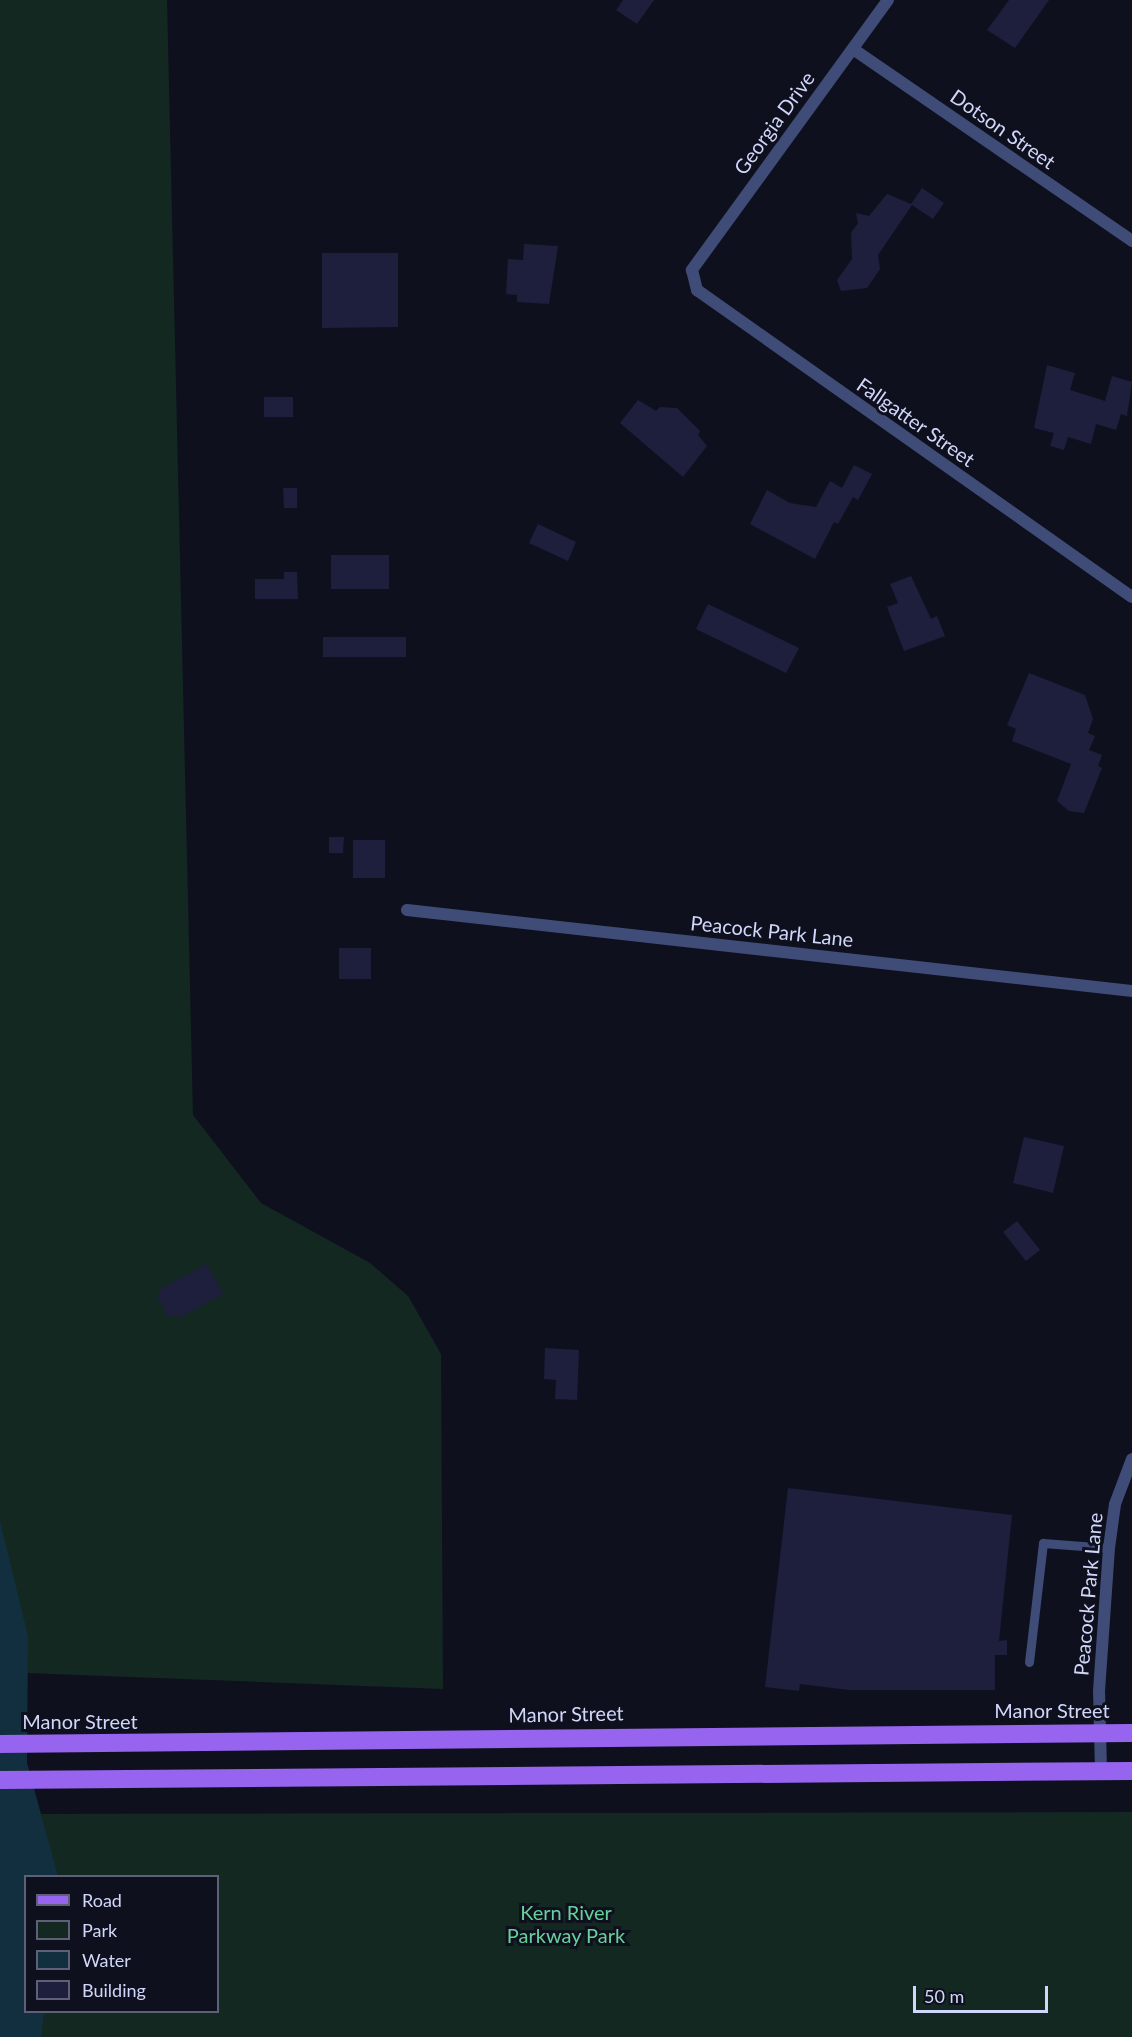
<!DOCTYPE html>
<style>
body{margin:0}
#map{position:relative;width:1132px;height:2037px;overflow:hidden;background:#0f101e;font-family:Lato,sans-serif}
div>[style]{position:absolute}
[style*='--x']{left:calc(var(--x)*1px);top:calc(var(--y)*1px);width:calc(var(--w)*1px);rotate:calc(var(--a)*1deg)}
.green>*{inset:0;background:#132821}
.water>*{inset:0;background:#122f3f}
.building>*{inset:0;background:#1d1f3d}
.lane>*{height:9px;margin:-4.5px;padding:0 4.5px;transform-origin:4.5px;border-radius:4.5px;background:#3f4c78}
.street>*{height:12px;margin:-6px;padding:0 6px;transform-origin:6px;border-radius:6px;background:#3f4c78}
.primary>*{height:18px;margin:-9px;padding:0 9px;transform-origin:9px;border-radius:9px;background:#9664ee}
span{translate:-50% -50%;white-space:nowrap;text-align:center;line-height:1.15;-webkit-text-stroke:6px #0f101e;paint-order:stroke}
.street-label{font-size:20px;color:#d1d7fa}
.park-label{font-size:20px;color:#66d19a}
.legend{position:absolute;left:24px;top:1875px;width:195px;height:138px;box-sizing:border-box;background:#0f101e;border:2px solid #5d6076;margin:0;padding:8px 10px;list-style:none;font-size:18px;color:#d1d7fa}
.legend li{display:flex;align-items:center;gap:12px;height:30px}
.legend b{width:30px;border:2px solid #5d6076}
.scale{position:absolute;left:913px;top:1986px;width:135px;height:27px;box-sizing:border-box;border:3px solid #d1d7fa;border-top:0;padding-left:8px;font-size:18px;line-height:21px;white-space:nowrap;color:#d1d7fa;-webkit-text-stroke:4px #0f101e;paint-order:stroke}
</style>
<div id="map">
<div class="green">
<div style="clip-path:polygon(0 0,167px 0,193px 1115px,261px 1203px,370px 1263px,408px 1296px,441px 1354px,443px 1689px,0 1672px)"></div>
<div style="clip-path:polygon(evenodd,1132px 1812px,1132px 2037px,0 2037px,0 1814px,1132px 1812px,26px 1876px,218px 1876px,218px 2012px,26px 2012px,26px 1876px)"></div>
</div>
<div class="water">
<div style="clip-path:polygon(0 1521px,28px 1636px,27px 1763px,58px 1876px,26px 1876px,26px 2012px,44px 2012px,41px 2037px,0 2037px)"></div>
</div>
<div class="building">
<div style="clip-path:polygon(623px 0,654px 0,637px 24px,616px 10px)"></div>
<div style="clip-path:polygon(1009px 0,1049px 0,1015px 48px,987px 30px)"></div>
<div style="clip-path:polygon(922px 188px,944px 203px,933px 219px,912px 205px,878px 255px,880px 269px,867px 288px,841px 291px,837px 280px,852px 259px,851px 233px,858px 223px,856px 213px,869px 216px,887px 194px,911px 204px)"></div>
<div style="clip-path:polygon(524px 244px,558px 246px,549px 304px,517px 302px,517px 295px,506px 294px,508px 259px,523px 260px)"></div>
<div style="clip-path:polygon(322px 253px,398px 253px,398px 327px,322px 328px)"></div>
<div style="clip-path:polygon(1047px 365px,1075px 373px,1070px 390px,1105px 401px,1112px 376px,1132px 382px,1127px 416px,1121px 414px,1116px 430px,1096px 424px,1091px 444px,1068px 437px,1064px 450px,1050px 446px,1054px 433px,1034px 428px)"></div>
<div style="clip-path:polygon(264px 397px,293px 397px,293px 417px,264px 417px)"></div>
<div style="clip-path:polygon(638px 400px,656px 411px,660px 407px,677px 408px,700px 431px,698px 435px,707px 446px,683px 477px,620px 423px)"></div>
<div style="clip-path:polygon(854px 465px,872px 474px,858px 500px,853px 497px,838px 524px,834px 522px,815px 559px,750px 524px,767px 490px,790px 503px,816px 507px,830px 481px,842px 488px)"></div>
<div style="clip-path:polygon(283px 488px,297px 488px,297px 508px,284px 508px)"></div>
<div style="clip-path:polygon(538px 524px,576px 542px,568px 561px,529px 543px)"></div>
<div style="clip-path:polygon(331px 555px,389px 555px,389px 589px,331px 589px)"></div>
<div style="clip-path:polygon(284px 572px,297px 572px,298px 599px,255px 599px,255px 579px,284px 579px)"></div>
<div style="clip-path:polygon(911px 576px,931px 619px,937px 616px,945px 636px,904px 651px,887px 607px,898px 603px,890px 584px)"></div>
<div style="clip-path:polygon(708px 604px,799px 648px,786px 673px,696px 629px)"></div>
<div style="clip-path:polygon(323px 637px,406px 637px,406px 657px,323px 657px)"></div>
<div style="clip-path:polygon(1029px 673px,1085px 695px,1093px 719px,1088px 733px,1095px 736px,1089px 750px,1102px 755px,1098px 766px,1102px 768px,1084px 813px,1069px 811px,1057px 801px,1071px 764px,1012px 741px,1016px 729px,1007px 725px)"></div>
<div style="clip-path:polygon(329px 837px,344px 837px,343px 853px,329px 853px)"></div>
<div style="clip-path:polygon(353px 840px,385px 840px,385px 878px,353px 878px)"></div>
<div style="clip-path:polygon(339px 948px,371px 948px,371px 979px,339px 979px)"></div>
<div style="clip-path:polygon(1024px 1137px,1064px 1146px,1053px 1193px,1013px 1183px)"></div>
<div style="clip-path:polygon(1017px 1221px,1040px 1250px,1026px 1261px,1003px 1232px)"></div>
<div style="clip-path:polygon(207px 1264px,223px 1294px,179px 1318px,177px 1314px,169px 1318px,157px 1296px,162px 1288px)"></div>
<div style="clip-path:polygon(545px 1348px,579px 1350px,577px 1400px,555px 1399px,556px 1380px,544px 1379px)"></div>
<div style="clip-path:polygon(788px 1488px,1012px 1515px,999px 1641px,1007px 1640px,1007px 1655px,995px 1655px,995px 1690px,849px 1690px,800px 1684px,799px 1691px,765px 1687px)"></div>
</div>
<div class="lane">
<div style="--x:1029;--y:1662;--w:120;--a:-83.3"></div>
<div style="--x:1043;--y:1543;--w:66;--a:4.3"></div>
</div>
<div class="street">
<div style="--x:888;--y:0;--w:334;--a:126"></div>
<div style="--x:692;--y:270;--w:21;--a:76"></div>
<div style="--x:697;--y:290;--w:532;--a:35.21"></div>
<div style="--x:853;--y:49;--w:339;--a:34.5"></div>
<div style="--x:407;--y:910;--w:730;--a:6.37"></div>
<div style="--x:1101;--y:1771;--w:80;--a:-91.4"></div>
<div style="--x:1099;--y:1691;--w:143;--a:-86"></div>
<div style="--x:1109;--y:1548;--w:44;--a:-82.2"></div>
<div style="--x:1115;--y:1504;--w:48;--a:-69.3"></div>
</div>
<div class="primary">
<div style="--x:0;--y:1744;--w:1132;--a:-0.56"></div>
<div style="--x:0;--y:1780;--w:1132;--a:-0.46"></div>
</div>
<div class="street-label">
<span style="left:774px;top:123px;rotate:-54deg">Georgia Drive</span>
<span style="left:1003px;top:129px;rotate:35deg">Dotson Street</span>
<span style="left:916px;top:422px;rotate:35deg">Fallgatter Street</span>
<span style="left:772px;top:931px;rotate:6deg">Peacock Park Lane</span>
<span style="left:1088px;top:1594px;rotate:-85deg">Peacock Park Lane</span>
<span style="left:1052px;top:1710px">Manor Street</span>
<span style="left:566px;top:1714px;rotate:-1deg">Manor Street</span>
<span style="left:80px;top:1721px">Manor Street</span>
</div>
<div class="park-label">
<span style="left:566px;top:1924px">Kern River<br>Parkway Park</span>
</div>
<ul class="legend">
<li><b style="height:8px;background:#9664ee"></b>Road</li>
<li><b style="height:16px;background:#132821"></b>Park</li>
<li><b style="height:16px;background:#122f3f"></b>Water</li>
<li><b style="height:16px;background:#1d1f3d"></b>Building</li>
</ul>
<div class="scale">50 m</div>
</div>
